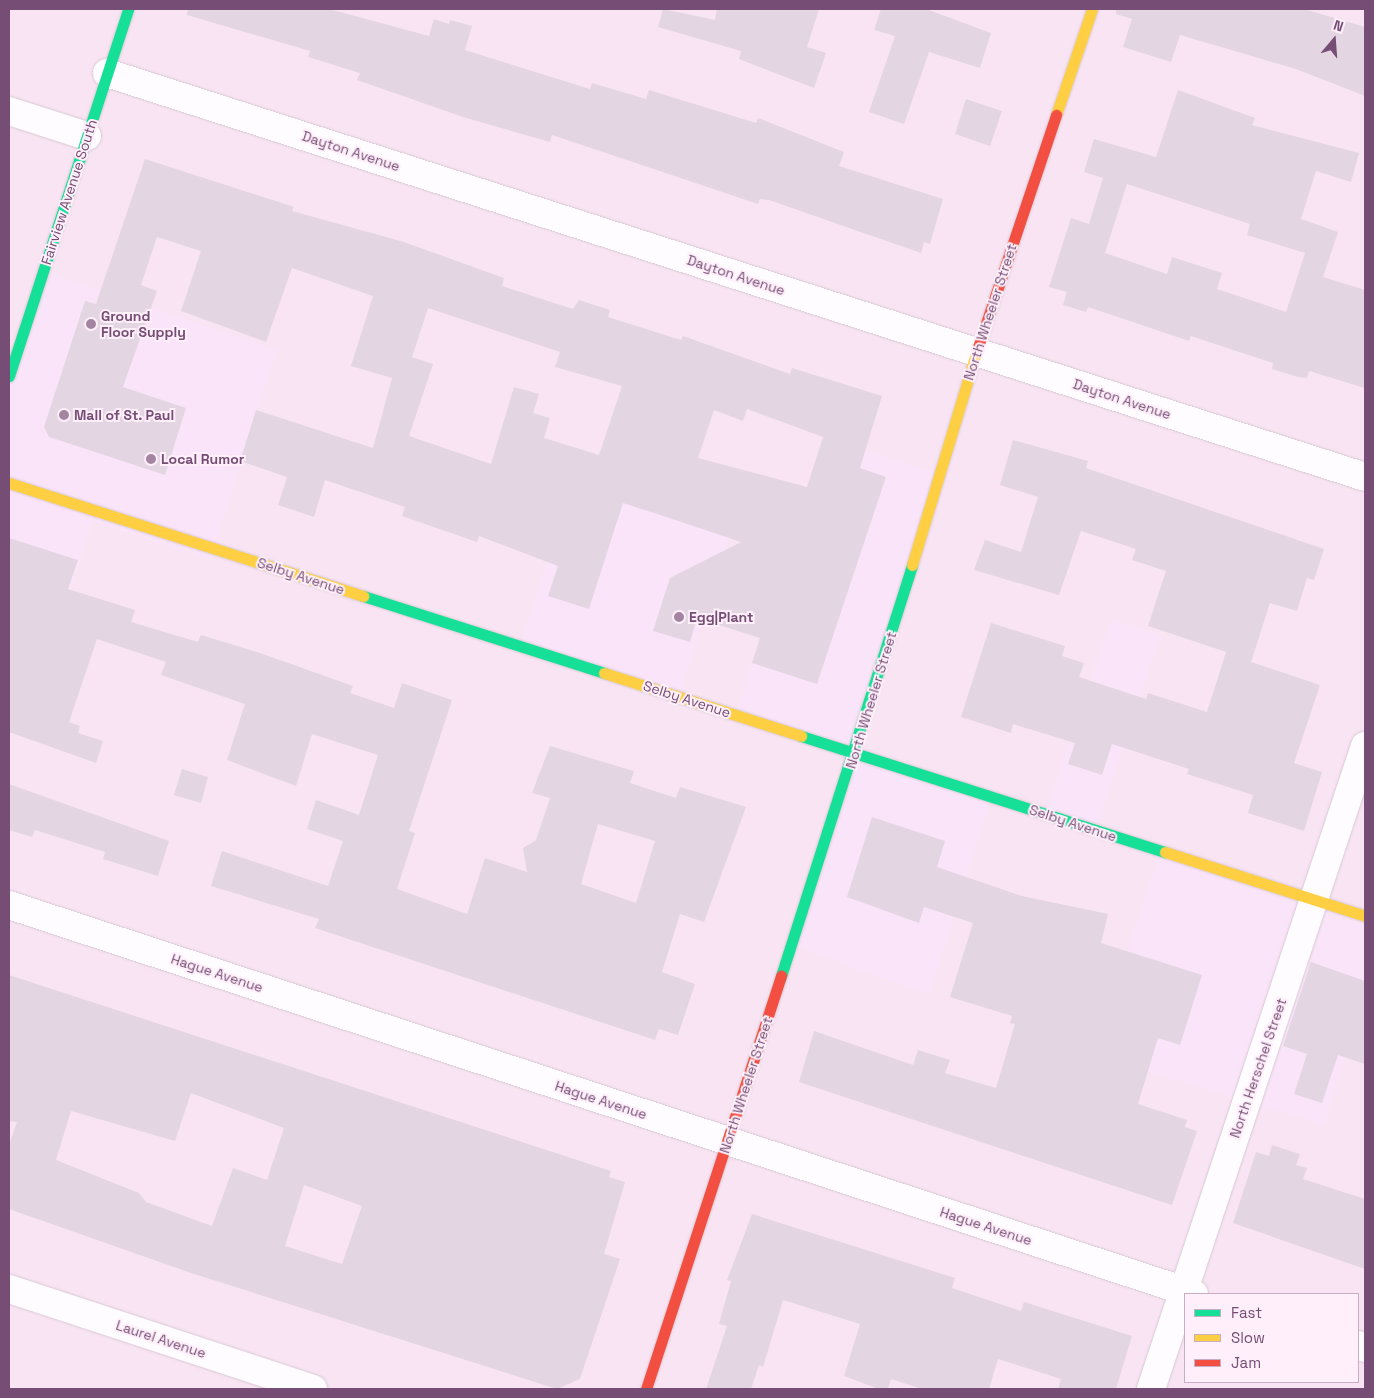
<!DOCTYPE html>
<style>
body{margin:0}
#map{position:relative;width:1374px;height:1398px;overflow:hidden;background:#f8edf5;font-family:"Space Grotesk",sans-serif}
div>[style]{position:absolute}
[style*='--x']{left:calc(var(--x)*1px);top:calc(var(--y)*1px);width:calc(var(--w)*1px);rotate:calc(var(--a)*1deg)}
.residential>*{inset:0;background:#f9e4f3}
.commercial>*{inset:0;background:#fae4f9}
.building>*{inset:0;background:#e4d5e2}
.roads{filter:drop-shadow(0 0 1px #d7cad4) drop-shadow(0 0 1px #d7cad4)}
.street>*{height:28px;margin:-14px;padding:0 14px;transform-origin:14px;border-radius:14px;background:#fefcfe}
.fast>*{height:11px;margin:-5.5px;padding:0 5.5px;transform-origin:5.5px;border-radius:5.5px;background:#16e098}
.slow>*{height:11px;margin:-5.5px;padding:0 5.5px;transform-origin:5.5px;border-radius:5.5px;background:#ffcf43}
.jam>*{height:11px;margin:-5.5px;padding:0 5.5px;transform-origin:5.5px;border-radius:5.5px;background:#f24e42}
.dots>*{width:14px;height:14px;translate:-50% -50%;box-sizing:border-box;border:2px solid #feeffa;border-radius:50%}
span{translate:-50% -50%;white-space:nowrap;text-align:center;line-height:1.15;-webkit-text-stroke:4px #feeffa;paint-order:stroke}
.street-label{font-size:14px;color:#764d74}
.poi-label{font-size:14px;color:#764d74;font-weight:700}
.left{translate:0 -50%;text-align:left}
.frame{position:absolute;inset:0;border:10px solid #764d74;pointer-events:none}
.legend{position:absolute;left:1184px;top:1293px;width:175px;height:90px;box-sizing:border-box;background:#feeffa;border:1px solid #c8aec4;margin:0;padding:6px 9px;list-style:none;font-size:15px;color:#764d74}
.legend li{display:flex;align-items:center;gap:10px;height:25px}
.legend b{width:25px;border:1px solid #c8aec4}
.north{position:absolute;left:1309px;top:15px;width:50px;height:50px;-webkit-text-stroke:4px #feeffa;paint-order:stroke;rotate:18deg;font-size:14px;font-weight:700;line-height:20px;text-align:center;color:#764d74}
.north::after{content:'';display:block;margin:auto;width:18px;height:22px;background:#764d74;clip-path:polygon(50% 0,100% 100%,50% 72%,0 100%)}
</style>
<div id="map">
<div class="residential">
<div style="clip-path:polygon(evenodd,9px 9px,1365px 9px,1365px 912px,1324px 1125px,1365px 991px,1365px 1389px,9px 1389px,9px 691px,36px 700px,92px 521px,9px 367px,9px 9px,584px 451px,741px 500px,678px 698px,584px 451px,9px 9px,1111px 619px,1160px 635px,1095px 833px,1111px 619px,9px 9px,1185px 1294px,1358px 1294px,1358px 1382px,1185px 1382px,1185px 1294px)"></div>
</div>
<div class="commercial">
<div style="clip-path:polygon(40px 270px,277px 350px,210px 560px,92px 521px,36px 700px,9px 691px,9px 367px)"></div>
<div style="clip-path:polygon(824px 437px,937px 473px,848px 753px,991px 800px,929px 995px,786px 943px,848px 754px,735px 716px)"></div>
<div style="clip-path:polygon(584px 451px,741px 500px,678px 699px,519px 649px)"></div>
<div style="clip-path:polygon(1111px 619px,1160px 635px,1095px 834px,1045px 816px)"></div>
<div style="clip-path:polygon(1163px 844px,1365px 912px,1365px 991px,1324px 1125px,1093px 1055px)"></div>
</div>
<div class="building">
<div style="clip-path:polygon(188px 9px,329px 9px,429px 36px,434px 19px,449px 24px,450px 20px,472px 26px,465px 50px,590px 89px,592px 83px,646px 99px,649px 90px,756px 123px,758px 118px,844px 152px,839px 166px,943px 199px,930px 244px,924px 242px,921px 253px,769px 200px,760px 199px,758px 204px,552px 135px,550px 142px,463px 117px,357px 80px,360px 73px,308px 57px,310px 51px,187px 15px)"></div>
<div style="clip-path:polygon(663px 9px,715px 20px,717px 9px,819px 9px,807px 47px,826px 53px,814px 88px,739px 59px,741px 51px,658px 27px)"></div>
<div style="clip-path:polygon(881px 9px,926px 9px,991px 33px,980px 68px,929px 52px,904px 124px,869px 112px,895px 36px,874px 30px)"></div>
<div style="clip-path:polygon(1116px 9px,1304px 9px,1365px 27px,1365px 96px,1296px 69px,1180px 35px,1171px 62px,1123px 47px,1132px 19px,1116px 14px)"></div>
<div style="clip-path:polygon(evenodd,1178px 90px,1255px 118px,1252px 125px,1359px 153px,1351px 182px,1316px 171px,1301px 219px,1338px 232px,1323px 277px,1365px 290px,1365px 388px,1309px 371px,1307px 378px,1298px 377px,1272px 369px,1273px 363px,1191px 336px,1189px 341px,1088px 307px,1086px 312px,1063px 305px,1067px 292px,1049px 287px,1071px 218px,1089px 224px,1103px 178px,1084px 172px,1094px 139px,1156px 157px,1178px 90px,1127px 184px,1250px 224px,1247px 235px,1305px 253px,1286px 312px,1217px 289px,1222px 273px,1172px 257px,1167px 274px,1105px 253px,1127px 184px)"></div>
<div style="clip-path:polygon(966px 99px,1002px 111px,990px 146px,955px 134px)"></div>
<div style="clip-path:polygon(evenodd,145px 159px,294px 207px,292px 211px,404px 242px,504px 278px,502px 286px,573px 309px,579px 300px,610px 310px,608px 317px,681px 340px,683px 336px,790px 374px,792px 368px,882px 396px,860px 468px,886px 477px,817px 684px,752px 663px,760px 638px,697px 618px,690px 642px,653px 631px,670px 578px,741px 542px,660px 515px,623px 503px,589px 609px,548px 596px,558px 566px,479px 536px,477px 542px,402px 516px,405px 507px,325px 480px,314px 517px,278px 505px,287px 477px,240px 461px,256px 410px,373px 448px,392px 378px,351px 366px,373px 296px,292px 268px,266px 342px,181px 311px,201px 251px,157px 237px,141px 285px,157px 291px,123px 387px,186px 408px,165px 475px,49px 437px,44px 427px,85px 301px,96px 304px,145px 159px,428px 308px,560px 352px,555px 367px,622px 386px,599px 455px,544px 438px,550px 418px,533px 413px,539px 394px,514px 387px,491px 464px,409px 436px,433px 364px,412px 357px,428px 308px,145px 159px,747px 409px,823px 437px,807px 487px,698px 458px,714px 410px,743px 421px,747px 409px)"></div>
<div style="clip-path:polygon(1013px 440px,1088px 461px,1086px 468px,1324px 549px,1314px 580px,1307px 578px,1297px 611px,1270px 603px,1251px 662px,1320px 685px,1294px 763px,1322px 772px,1304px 831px,1248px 813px,1253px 795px,1187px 774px,1189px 769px,1112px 744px,1102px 775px,1068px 764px,1075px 743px,1013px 724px,1011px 733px,961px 717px,991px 623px,1065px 646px,1062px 656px,1084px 663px,1079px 677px,1146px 699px,1148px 693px,1207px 712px,1226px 652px,1148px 626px,1166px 571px,1132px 560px,1136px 549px,1081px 531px,1059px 595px,974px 570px,985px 540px,1021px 552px,1038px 497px,1000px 485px)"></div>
<div style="clip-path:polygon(evenodd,9px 538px,78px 560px,68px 589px,135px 610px,131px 622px,198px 642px,201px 635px,260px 653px,353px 686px,350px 693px,394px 708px,402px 683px,452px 700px,409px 831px,415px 833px,397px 889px,467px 914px,485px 858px,527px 872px,523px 848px,536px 840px,550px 798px,532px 793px,550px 746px,634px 771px,630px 783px,676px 798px,680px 787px,746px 807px,704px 922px,680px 914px,662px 972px,695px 984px,678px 1035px,659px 1029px,655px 1040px,315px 928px,319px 919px,211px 886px,222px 851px,328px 886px,343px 841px,307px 829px,316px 800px,359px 815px,378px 755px,312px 734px,296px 786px,227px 760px,245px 704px,161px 675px,166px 662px,97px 639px,69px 722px,80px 726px,78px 733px,103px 741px,96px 763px,9px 732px,9px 538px,598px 824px,655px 841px,636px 903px,581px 884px,598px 824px)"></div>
<div style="clip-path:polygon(182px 769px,208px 777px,201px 803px,174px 795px)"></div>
<div style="clip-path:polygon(9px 784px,169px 841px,158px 876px,103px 859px,105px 852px,35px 830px,32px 837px,9px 830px)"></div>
<div style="clip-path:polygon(872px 817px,945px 841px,937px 867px,1022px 896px,1108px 914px,1101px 943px,1202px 975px,1180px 1045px,1158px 1038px,1138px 1104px,1187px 1120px,1185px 1127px,1197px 1131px,1172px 1205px,799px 1082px,814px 1031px,913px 1065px,918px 1050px,950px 1060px,945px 1073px,996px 1088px,1015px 1024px,1010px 1023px,1012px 1016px,950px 997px,973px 923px,924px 907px,919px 923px,847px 897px)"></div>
<div style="clip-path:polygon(1311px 962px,1365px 981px,1365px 1064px,1338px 1055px,1322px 1103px,1294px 1094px,1307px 1054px,1283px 1046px)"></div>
<div style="clip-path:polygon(evenodd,9px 975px,611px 1171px,609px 1177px,625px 1182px,604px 1254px,620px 1259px,580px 1379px,557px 1389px,188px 1272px,9px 1209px,9px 1145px,17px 1122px,9px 1121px,9px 975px,191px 1093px,284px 1128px,267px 1180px,233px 1168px,212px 1226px,146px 1202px,139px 1193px,56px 1160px,71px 1111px,175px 1141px,191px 1093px,9px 975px,304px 1185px,362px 1206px,342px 1264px,285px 1246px,304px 1185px)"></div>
<div style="clip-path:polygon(1272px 1145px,1300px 1154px,1296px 1165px,1307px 1168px,1303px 1179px,1365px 1199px,1365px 1269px,1233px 1223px,1256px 1152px,1269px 1156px)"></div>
<div style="clip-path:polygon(752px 1214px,955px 1278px,952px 1288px,1021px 1311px,1024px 1302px,1132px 1336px,1116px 1389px,1058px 1389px,1061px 1379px,998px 1359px,989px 1389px,922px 1389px,891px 1379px,888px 1389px,879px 1389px,844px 1376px,860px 1324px,783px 1300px,763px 1367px,759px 1365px,751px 1389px,706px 1389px,727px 1326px,719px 1324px,731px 1281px,727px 1280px)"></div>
</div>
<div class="roads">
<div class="street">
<div style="--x:107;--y:73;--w:1321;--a:17.8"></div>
<div style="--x:9;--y:111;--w:82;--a:17.8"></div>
<div style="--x:9;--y:905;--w:1247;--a:18.17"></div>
<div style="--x:9;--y:1289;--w:320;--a:18.2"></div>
<div style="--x:1358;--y:1345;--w:8;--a:23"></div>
<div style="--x:1151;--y:1389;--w:678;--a:-71.59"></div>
</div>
<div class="fast">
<div style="--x:9;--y:376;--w:386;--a:-72"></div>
<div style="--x:363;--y:596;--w:253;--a:17.7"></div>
<div style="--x:801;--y:736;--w:382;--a:17.7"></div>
<div style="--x:781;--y:976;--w:431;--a:-72.3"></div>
</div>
<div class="slow">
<div style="--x:1056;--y:115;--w:112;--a:-71.2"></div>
<div style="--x:9;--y:483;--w:372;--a:17.7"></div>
<div style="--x:912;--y:565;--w:228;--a:-73.2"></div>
<div style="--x:604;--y:673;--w:207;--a:17.7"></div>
<div style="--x:1165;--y:852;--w:210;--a:17.7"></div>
</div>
<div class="jam">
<div style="--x:978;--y:347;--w:245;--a:-71.4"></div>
<div style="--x:646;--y:1389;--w:435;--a:-71.9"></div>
</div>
</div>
<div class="dots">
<div style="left:91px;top:324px;background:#a485a1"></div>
<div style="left:64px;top:415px;background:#a485a1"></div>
<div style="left:151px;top:459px;background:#a485a1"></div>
<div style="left:679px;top:617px;background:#a485a1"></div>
</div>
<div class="street-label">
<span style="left:351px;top:151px;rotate:18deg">Dayton Avenue</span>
<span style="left:69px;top:192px;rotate:-72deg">Fairview Avenue South</span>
<span style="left:736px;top:275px;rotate:18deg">Dayton Avenue</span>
<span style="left:990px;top:312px;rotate:-72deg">North Wheeler Street</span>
<span style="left:1122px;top:399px;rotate:18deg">Dayton Avenue</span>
<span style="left:301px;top:576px;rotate:18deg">Selby Avenue</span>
<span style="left:687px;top:699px;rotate:18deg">Selby Avenue</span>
<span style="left:871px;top:700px;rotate:-73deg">North Wheeler Street</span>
<span style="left:1073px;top:823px;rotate:18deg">Selby Avenue</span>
<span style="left:217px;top:973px;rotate:18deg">Hague Avenue</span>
<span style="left:1258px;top:1068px;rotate:-71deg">North Herschel Street</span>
<span style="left:746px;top:1085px;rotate:-72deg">North Wheeler Street</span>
<span style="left:601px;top:1100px;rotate:18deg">Hague Avenue</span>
<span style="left:986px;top:1226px;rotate:18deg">Hague Avenue</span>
<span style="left:161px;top:1339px;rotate:18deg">Laurel Avenue</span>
</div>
<div class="poi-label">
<span class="left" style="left:101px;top:324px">Ground<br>Floor Supply</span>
<span class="left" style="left:74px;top:415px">Mall of St. Paul</span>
<span class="left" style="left:161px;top:459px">Local Rumor</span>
<span class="left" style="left:689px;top:617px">Egg|Plant</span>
</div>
<div class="frame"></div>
<ul class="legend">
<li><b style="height:6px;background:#16e098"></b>Fast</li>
<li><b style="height:6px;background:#ffcf43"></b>Slow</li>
<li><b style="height:6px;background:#f24e42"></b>Jam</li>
</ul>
<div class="north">N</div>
</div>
